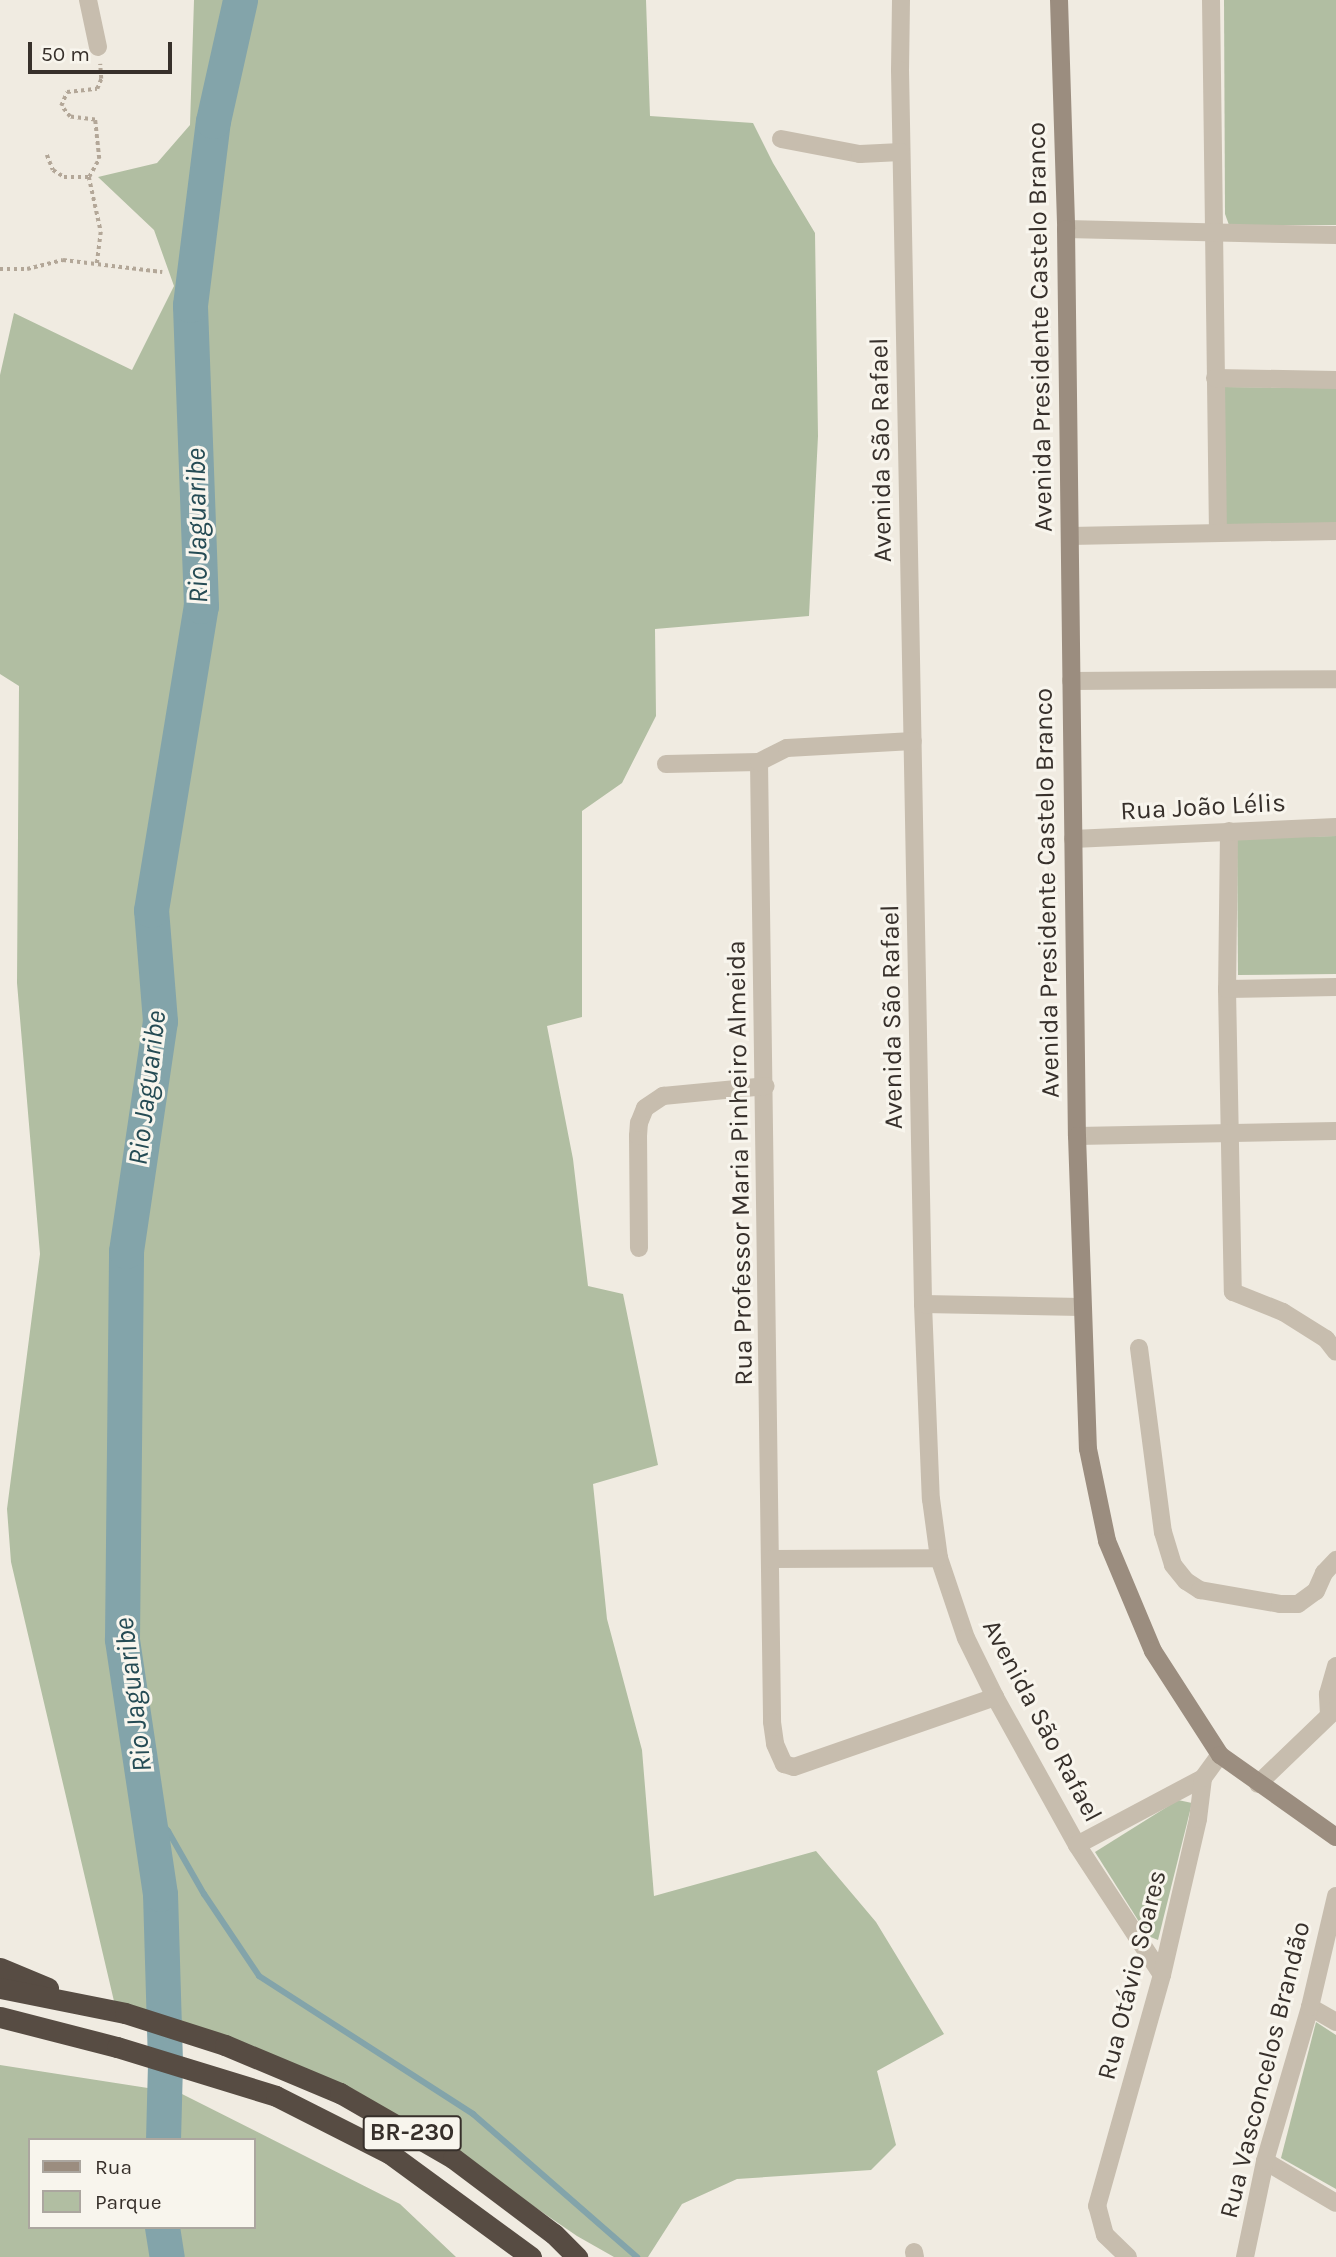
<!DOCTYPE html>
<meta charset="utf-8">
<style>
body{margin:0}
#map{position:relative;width:1336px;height:2257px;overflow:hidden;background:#f0ebe1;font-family:Karla,sans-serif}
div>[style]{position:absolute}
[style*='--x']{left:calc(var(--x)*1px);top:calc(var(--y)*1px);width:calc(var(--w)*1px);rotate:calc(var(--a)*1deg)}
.green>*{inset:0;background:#b1bea2}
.stream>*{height:6px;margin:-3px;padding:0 3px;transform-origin:3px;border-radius:3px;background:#83a4aa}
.river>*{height:35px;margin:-17.5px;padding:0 17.5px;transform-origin:17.5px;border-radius:17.5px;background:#83a4aa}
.path>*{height:3.5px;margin-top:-1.75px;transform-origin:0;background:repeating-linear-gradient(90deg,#b3a798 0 3.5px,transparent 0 7px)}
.street>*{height:18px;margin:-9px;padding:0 9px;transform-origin:9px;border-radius:9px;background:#c7bdae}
.secondary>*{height:18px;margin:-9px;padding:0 9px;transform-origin:9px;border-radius:9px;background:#9b8d7f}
.highway>*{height:21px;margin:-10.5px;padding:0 10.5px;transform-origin:10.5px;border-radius:10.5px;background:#574c43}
span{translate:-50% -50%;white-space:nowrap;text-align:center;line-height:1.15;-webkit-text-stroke:6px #f8f5ed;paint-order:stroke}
.shield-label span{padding:2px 5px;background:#f8f5ed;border:2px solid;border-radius:5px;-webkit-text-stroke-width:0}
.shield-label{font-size:24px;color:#37302b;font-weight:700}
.street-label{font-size:26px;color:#37302b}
.water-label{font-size:28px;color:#254b54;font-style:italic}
.legend{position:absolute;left:28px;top:2138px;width:228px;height:91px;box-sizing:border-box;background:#f8f5ed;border:2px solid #aba69f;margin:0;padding:9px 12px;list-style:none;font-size:21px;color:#37302b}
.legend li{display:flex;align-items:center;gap:14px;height:35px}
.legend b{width:35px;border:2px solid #aba69f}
.scale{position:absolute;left:28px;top:42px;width:144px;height:32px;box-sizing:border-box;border:4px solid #37302b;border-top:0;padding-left:9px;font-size:21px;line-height:24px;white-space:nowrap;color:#37302b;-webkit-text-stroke:5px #f8f5ed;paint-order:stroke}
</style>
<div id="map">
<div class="green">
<div style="clip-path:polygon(194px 0,646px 0,650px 116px,753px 123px,773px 163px,815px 233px,818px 436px,809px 616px,655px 629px,656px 716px,622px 783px,582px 811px,582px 1017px,547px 1026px,573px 1159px,588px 1286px,623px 1294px,658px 1465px,593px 1484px,607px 1619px,642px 1750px,654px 1896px,816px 1851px,876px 1922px,944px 2034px,877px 2071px,896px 2145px,871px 2170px,737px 2179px,682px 2204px,648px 2257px,614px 2257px,577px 2236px,482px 2171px,355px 2090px,117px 2014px,11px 1562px,7px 1509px,40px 1254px,17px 983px,19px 686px,0 674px,0 375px,14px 313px,132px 370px,174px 286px,154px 230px,98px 177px,157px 163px,190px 125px)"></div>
<div style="clip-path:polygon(1224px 0,1336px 0,1336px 225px,1229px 225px,1225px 214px)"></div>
<div style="clip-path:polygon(1225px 387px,1336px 388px,1336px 531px,1224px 529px)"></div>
<div style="clip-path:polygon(1336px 836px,1336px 974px,1238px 975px,1237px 838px)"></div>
<div style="clip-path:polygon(1178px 1800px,1192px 1803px,1158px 1940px,1148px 1936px,1095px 1852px)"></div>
<div style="clip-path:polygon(1316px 2022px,1336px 2035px,1336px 2189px,1281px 2158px)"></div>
<div style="clip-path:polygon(evenodd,0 2065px,180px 2093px,400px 2204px,456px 2257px,0 2257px,0 2065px,30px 2140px,254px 2140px,254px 2227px,30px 2227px,30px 2140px)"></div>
</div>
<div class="stream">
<div style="--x:146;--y:1803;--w:36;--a:52"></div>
<div style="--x:168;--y:1831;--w:73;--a:60.3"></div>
<div style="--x:204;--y:1894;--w:99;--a:56.1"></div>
<div style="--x:259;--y:1976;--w:255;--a:32.8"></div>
<div style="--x:473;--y:2114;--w:218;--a:41.1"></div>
</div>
<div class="river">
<div style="--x:163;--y:2140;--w:78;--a:-88.5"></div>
<div style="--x:165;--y:2062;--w:168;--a:-91.7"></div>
<div style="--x:160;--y:1894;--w:258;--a:-98.5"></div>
<div style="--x:122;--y:1639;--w:388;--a:-89.4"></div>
<div style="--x:126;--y:1251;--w:232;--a:-81.6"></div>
<div style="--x:160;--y:1021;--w:111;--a:-94.6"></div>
<div style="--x:151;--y:910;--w:308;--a:-80.7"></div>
<div style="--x:201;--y:606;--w:301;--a:-92.1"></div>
<div style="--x:190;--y:305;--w:185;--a:-82.9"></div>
<div style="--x:213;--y:121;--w:124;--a:-77.4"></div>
<div style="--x:162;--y:2227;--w:30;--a:81"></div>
</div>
<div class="path">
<div style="--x:47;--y:155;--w:16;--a:68"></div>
<div style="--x:53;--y:170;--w:13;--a:32"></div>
<div style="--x:64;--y:177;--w:25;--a:0"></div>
<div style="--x:89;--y:177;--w:56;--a:77.7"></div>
<div style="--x:101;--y:232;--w:32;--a:97"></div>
<div style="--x:89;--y:177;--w:21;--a:-61"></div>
<div style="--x:99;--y:159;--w:39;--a:-96"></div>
<div style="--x:95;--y:120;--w:25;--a:-173"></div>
<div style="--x:70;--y:117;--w:14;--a:-129"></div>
<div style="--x:61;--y:106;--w:15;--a:-67"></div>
<div style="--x:67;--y:92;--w:30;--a:-6"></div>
<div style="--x:97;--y:89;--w:11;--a:-68"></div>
<div style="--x:101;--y:79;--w:15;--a:-94"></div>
<div style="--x:0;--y:269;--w:27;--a:0"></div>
<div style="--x:27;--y:269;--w:37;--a:-14"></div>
<div style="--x:63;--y:260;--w:100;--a:6.9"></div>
</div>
<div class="street">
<div style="--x:88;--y:0;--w:48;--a:78"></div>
<div style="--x:901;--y:0;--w:70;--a:90.8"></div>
<div style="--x:900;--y:70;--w:1234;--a:88.93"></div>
<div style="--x:923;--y:1304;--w:195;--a:87.7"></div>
<div style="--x:931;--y:1499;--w:60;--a:82.3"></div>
<div style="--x:939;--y:1558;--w:84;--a:71.4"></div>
<div style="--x:966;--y:1638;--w:66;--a:63.8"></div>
<div style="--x:995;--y:1697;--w:169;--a:61"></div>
<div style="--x:1077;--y:1845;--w:155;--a:56.8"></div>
<div style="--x:1211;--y:0;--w:533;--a:89.25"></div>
<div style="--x:781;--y:139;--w:80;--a:10.8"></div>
<div style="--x:860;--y:154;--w:41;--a:-2.8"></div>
<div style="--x:1066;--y:229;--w:270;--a:1.3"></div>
<div style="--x:1215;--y:378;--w:121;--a:0.9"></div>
<div style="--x:1070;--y:536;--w:266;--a:-1.1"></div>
<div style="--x:1071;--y:681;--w:265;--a:-0.4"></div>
<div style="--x:759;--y:762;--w:960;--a:89.22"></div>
<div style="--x:772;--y:1722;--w:22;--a:82"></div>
<div style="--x:775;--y:1744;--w:22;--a:66"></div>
<div style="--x:784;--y:1764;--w:10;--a:17"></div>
<div style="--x:794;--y:1767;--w:213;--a:-19.2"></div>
<div style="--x:666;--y:764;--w:93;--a:-1.2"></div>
<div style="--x:759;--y:762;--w:31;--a:-27"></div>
<div style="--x:787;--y:748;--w:126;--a:-3.2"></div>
<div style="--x:1229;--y:831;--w:158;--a:90.7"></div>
<div style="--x:1227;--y:989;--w:303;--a:88.9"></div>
<div style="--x:1233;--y:1292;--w:54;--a:21.8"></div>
<div style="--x:1283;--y:1312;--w:51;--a:32.1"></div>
<div style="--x:1326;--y:1339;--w:16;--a:52"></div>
<div style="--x:1073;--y:839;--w:263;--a:-2.6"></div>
<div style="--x:1227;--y:989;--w:109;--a:-1.1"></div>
<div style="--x:1077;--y:1136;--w:259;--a:-1.1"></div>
<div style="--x:639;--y:1248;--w:112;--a:-90.5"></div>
<div style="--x:638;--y:1136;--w:13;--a:-86"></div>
<div style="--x:639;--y:1123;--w:16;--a:-68"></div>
<div style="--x:645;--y:1108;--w:22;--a:-34"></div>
<div style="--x:663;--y:1096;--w:103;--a:-5.5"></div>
<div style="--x:923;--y:1304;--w:158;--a:1.1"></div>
<div style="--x:1139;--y:1348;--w:186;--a:82.6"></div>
<div style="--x:1163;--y:1532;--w:34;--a:73"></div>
<div style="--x:1173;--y:1565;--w:21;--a:51"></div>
<div style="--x:1186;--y:1581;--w:17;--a:33"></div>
<div style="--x:1200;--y:1590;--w:81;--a:9.9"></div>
<div style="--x:1280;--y:1604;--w:18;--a:0"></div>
<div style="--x:1298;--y:1604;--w:22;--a:-36"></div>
<div style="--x:1316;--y:1591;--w:20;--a:-66"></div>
<div style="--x:1324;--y:1573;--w:18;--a:-47"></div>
<div style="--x:772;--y:1559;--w:167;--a:-0.3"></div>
<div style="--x:1329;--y:1715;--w:21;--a:-93"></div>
<div style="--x:1328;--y:1694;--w:29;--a:-74"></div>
<div style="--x:1258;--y:1784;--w:108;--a:-43.9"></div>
<div style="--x:1077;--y:1845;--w:143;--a:-28"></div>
<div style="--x:1310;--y:2007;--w:30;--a:30"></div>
<div style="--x:1265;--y:2161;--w:82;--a:30.6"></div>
<div style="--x:914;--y:2252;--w:5;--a:79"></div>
<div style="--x:1128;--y:2257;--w:32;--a:-136"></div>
<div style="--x:1105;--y:2235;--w:30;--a:-105"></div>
<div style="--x:1097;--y:2206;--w:240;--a:-74.3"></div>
<div style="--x:1162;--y:1975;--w:160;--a:-77"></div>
<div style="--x:1198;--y:1819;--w:41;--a:-83"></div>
<div style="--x:1203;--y:1778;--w:29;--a:-54"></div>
<div style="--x:1245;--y:2257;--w:98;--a:-78.2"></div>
<div style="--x:1265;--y:2161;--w:160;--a:-73.7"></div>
<div style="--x:1310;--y:2007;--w:114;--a:-76.8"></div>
</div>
<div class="secondary">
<div style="--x:1059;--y:0;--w:229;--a:88.2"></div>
<div style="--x:1066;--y:229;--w:907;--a:89.31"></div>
<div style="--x:1077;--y:1136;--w:313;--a:88"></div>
<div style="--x:1088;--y:1449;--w:94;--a:78.3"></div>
<div style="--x:1107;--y:1541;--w:119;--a:67.3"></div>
<div style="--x:1153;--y:1651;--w:124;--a:57.2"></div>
<div style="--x:1220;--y:1755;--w:142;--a:35.3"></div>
</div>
<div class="highway">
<div style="--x:0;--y:1968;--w:52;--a:22.6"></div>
<div style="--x:0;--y:1988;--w:127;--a:11.3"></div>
<div style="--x:125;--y:2013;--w:105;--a:17.7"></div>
<div style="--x:225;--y:2045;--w:125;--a:22.7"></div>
<div style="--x:340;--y:2093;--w:130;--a:29.9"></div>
<div style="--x:453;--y:2158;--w:126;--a:37"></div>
<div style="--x:554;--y:2234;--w:33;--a:45"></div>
<div style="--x:0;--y:2017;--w:121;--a:14.4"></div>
<div style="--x:117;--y:2047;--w:166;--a:17.1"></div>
<div style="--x:276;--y:2096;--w:127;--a:26.8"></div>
<div style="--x:389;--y:2153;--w:176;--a:36.2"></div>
</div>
<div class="shield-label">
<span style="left:412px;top:2133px">BR-230</span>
</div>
<div class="street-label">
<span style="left:1040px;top:327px;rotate:-91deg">Avenida Presidente Castelo Branco</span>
<span style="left:881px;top:450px;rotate:-91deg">Avenida São Rafael</span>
<span style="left:1203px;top:807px;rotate:-3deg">Rua João Lélis</span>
<span style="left:1047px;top:893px;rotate:-91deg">Avenida Presidente Castelo Branco</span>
<span style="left:892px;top:1017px;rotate:-91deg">Avenida São Rafael</span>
<span style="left:740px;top:1163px;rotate:-91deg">Rua Professor Maria Pinheiro Almeida</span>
<span style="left:1042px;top:1721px;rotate:62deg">Avenida São Rafael</span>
<span style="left:1132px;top:1975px;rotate:-76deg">Rua Otávio Soares</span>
<span style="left:1265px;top:2070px;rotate:-76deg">Rua Vasconcelos Brandão</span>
</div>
<div class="water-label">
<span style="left:197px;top:526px;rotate:-91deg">Rio Jaguaribe</span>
<span style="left:147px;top:1088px;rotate:-83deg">Rio Jaguaribe</span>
<span style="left:133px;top:1695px;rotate:-97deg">Rio Jaguaribe</span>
</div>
<ul class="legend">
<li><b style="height:9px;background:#9b8d7f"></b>Rua</li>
<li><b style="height:19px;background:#b1bea2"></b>Parque</li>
</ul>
<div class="scale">50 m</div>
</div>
